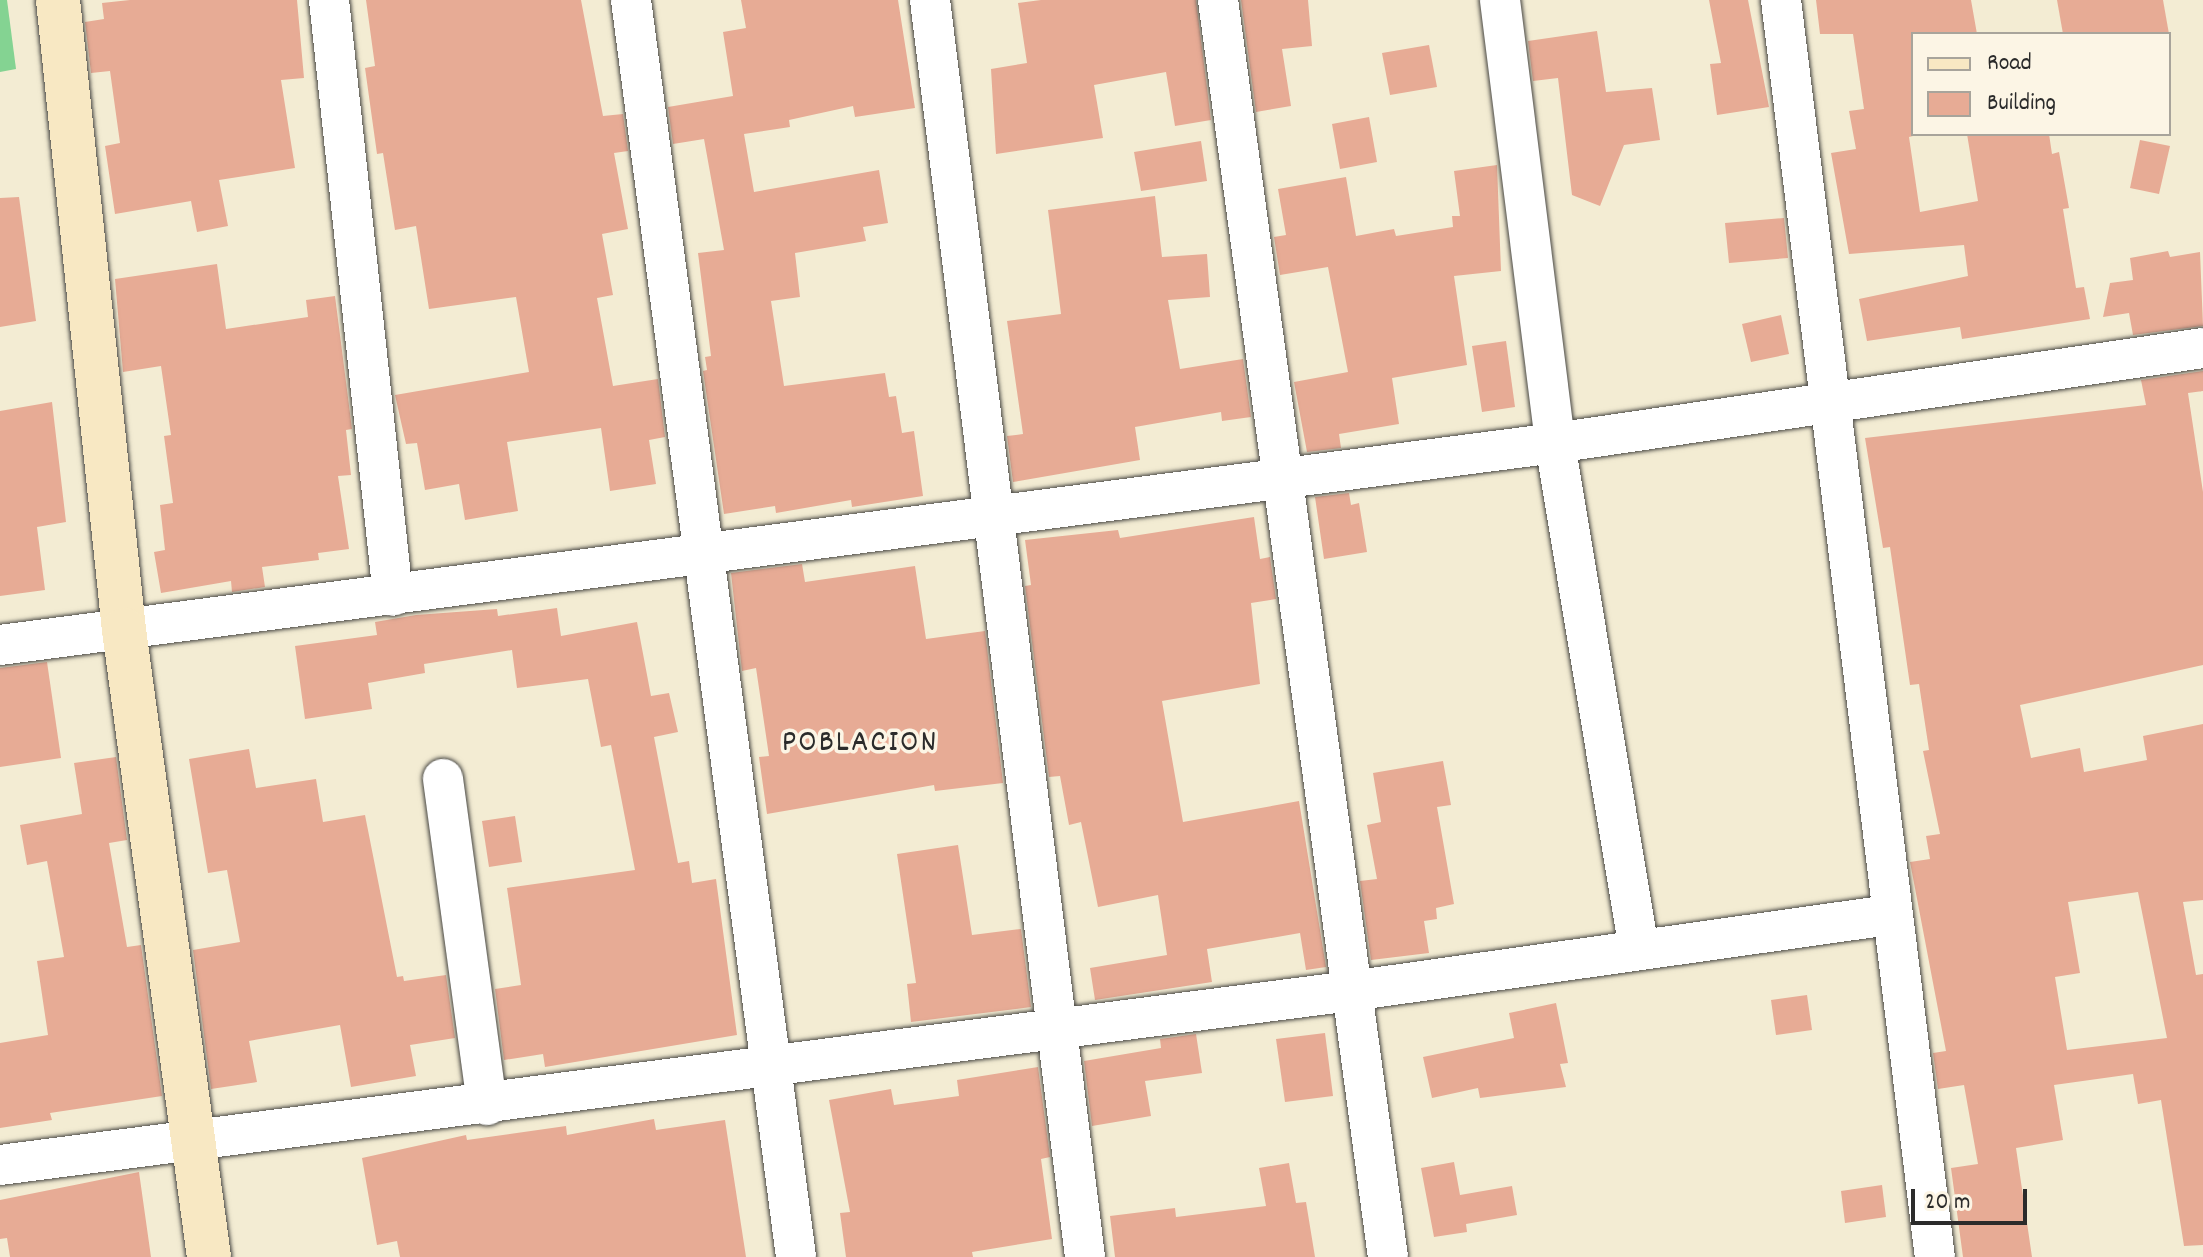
<!DOCTYPE html>
<style>
body{margin:0}
#map{position:relative;width:2203px;height:1257px;overflow:hidden;background:#f3ecd3;font-family:Dekko,sans-serif}
div>[style]{position:absolute}
[style*='--x']{left:calc(var(--x)*1px);top:calc(var(--y)*1px);width:calc(var(--w)*1px);rotate:calc(var(--a)*1deg)}
.green>*{inset:0;background:#84d392}
.building>*{inset:0;background:#e7ab95}
.roads{filter:drop-shadow(0 0 2px #494844) drop-shadow(0 0 2px #494844)}
.street>*{height:40px;margin:-20px;padding:0 20px;transform-origin:20px;border-radius:20px;background:#fff}
.secondary>*{height:44px;margin:-22px;padding:0 22px;transform-origin:22px;border-radius:22px;background:#f8e8c3}
span{translate:-50% -50%;white-space:nowrap;text-align:center;line-height:1.15;-webkit-text-stroke:7px #fcf5e5;paint-order:stroke}
.quarter-label{font-size:32px;color:#2b2b2b;letter-spacing:2px}
.legend{position:absolute;left:1911px;top:32px;width:260px;height:104px;box-sizing:border-box;background:#fcf5e5;border:2px solid #a8a49b;margin:0;padding:10px 14px;list-style:none;font-size:24px;color:#2b2b2b}
.legend li{display:flex;align-items:center;gap:16px;height:40px}
.legend b{width:40px;border:2px solid #a8a49b}
.scale{position:absolute;left:1911px;top:1189px;width:116px;height:36px;box-sizing:border-box;border:4px solid #2b2b2b;border-top:0;padding-left:10px;font-size:24px;line-height:28px;white-space:nowrap;color:#2b2b2b;-webkit-text-stroke:6px #fcf5e5;paint-order:stroke}
</style>
<div id="map">
<div class="green">
<div style="clip-path:polygon(0 0,7px 0,16px 69px,0 72px)"></div>
</div>
<div class="building">
<div style="clip-path:polygon(130px 0,297px 0,304px 78px,281px 80px,295px 168px,219px 180px,228px 226px,197px 232px,191px 201px,115px 214px,105px 146px,120px 143px,110px 71px,91px 73px,85px 22px,104px 19px,102px 3px)"></div>
<div style="clip-path:polygon(366px 0,581px 0,603px 116px,623px 114px,628px 151px,614px 153px,628px 229px,602px 234px,613px 295px,597px 298px,613px 386px,658px 379px,665px 437px,649px 440px,656px 484px,610px 491px,601px 428px,507px 442px,518px 511px,465px 520px,459px 484px,425px 490px,417px 443px,406px 444px,395px 395px,529px 372px,516px 297px,429px 309px,416px 226px,395px 230px,383px 153px,377px 154px,365px 68px,375px 66px)"></div>
<div style="clip-path:polygon(741px 0,898px 0,915px 108px,855px 117px,853px 106px,789px 120px,790px 127px,744px 134px,754px 192px,879px 170px,888px 223px,863px 227px,866px 241px,795px 253px,800px 297px,771px 301px,784px 386px,885px 373px,889px 397px,896px 396px,902px 433px,914px 431px,923px 496px,852px 507px,851px 500px,776px 513px,775px 506px,724px 514px,703px 371px,707px 370px,705px 357px,711px 356px,698px 253px,724px 250px,704px 139px,673px 144px,668px 107px,733px 96px,723px 32px,746px 28px)"></div>
<div style="clip-path:polygon(1041px 0,1196px 0,1211px 120px,1175px 126px,1166px 72px,1094px 85px,1103px 138px,996px 154px,991px 69px,1027px 63px,1018px 3px)"></div>
<div style="clip-path:polygon(1241px 0,1308px 0,1312px 46px,1282px 49px,1291px 106px,1256px 112px)"></div>
<div style="clip-path:polygon(1709px 0,1748px 0,1769px 107px,1717px 115px,1710px 64px,1721px 63px)"></div>
<div style="clip-path:polygon(1816px 0,1971px 0,1977px 34px,1913px 34px,1913px 136px,1909px 137px,1920px 212px,1978px 201px,1967px 134px,2049px 134px,2052px 154px,2059px 152px,2069px 208px,2063px 209px,2076px 288px,2084px 287px,2090px 319px,1962px 339px,1960px 327px,1867px 341px,1859px 299px,1968px 276px,1964px 245px,1849px 254px,1831px 153px,1856px 149px,1849px 111px,1864px 109px,1853px 34px,1820px 34px)"></div>
<div style="clip-path:polygon(2057px 0,2163px 0,2169px 34px,2063px 34px)"></div>
<div style="clip-path:polygon(1597px 31px,1606px 92px,1652px 88px,1660px 140px,1624px 145px,1600px 206px,1572px 195px,1558px 78px,1533px 81px,1528px 41px)"></div>
<div style="clip-path:polygon(1429px 45px,1437px 87px,1390px 95px,1382px 53px)"></div>
<div style="clip-path:polygon(1369px 117px,1377px 162px,1340px 169px,1332px 124px)"></div>
<div style="clip-path:polygon(2140px 140px,2170px 146px,2159px 194px,2130px 188px)"></div>
<div style="clip-path:polygon(1201px 141px,1207px 181px,1141px 191px,1134px 152px)"></div>
<div style="clip-path:polygon(1497px 165px,1501px 271px,1454px 276px,1467px 365px,1392px 378px,1399px 424px,1339px 434px,1341px 448px,1307px 452px,1294px 382px,1348px 372px,1328px 267px,1280px 275px,1274px 237px,1286px 235px,1278px 189px,1346px 177px,1356px 236px,1394px 229px,1396px 236px,1453px 227px,1452px 216px,1460px 216px,1454px 171px)"></div>
<div style="clip-path:polygon(1155px 196px,1162px 257px,1207px 254px,1210px 297px,1168px 300px,1180px 369px,1243px 359px,1251px 417px,1222px 421px,1221px 412px,1135px 427px,1140px 460px,1013px 482px,1007px 436px,1023px 434px,1007px 321px,1061px 314px,1048px 210px)"></div>
<div style="clip-path:polygon(19px 197px,36px 321px,0 327px,0 198px)"></div>
<div style="clip-path:polygon(1784px 218px,1788px 258px,1729px 263px,1725px 223px)"></div>
<div style="clip-path:polygon(2168px 251px,2170px 257px,2200px 252px,2203px 326px,2133px 335px,2129px 313px,2103px 317px,2110px 283px,2133px 280px,2130px 258px)"></div>
<div style="clip-path:polygon(217px 264px,226px 329px,308px 317px,306px 300px,335px 296px,352px 429px,346px 430px,351px 475px,338px 476px,349px 549px,318px 553px,319px 560px,262px 567px,265px 587px,232px 592px,231px 581px,161px 593px,154px 552px,165px 550px,160px 505px,173px 503px,164px 436px,171px 435px,161px 366px,123px 372px,115px 279px)"></div>
<div style="clip-path:polygon(1781px 315px,1789px 354px,1751px 362px,1742px 324px)"></div>
<div style="clip-path:polygon(1506px 341px,1515px 407px,1482px 412px,1472px 346px)"></div>
<div style="clip-path:polygon(evenodd,2203px 371px,2203px 391px,2188px 393px,2203px 492px,2203px 665px,2020px 705px,2031px 758px,2080px 748px,2084px 772px,2147px 760px,2143px 736px,2203px 724px,2203px 900px,2183px 902px,2196px 975px,2203px 974px,2203px 1245px,2184px 1246px,2161px 1100px,2138px 1104px,2133px 1074px,2054px 1085px,2063px 1140px,2016px 1148px,2032px 1257px,1963px 1257px,1951px 1168px,1978px 1164px,1964px 1085px,1938px 1089px,1933px 1053px,1946px 1051px,1910px 862px,1930px 859px,1926px 836px,1940px 834px,1923px 751px,1929px 750px,1919px 684px,1910px 685px,1890px 547px,1883px 548px,1865px 438px,2146px 405px,2141px 380px,2203px 371px,2138px 892px,2167px 1038px,2067px 1050px,2055px 977px,2080px 973px,2068px 902px,2138px 892px)"></div>
<div style="clip-path:polygon(52px 402px,66px 522px,37px 527px,45px 590px,0 596px,0 411px)"></div>
<div style="clip-path:polygon(1349px 493px,1351px 505px,1359px 503px,1367px 552px,1324px 559px,1315px 497px)"></div>
<div style="clip-path:polygon(1254px 517px,1260px 559px,1270px 557px,1276px 599px,1251px 603px,1260px 684px,1162px 701px,1183px 822px,1299px 801px,1326px 967px,1306px 970px,1300px 933px,1207px 949px,1212px 982px,1095px 1000px,1090px 968px,1167px 955px,1158px 895px,1098px 907px,1081px 822px,1069px 825px,1060px 776px,1049px 777px,1025px 586px,1031px 585px,1025px 540px,1118px 530px,1120px 538px)"></div>
<div style="clip-path:polygon(802px 564px,805px 582px,915px 566px,926px 639px,985px 631px,1003px 783px,935px 791px,934px 785px,767px 814px,759px 757px,769px 756px,756px 668px,742px 671px,731px 573px)"></div>
<div style="clip-path:polygon(557px 608px,561px 636px,637px 622px,651px 696px,669px 693px,678px 732px,654px 737px,678px 863px,689px 861px,692px 883px,716px 879px,737px 1035px,545px 1067px,543px 1054px,504px 1060px,495px 989px,521px 985px,507px 888px,635px 870px,611px 745px,601px 747px,588px 679px,517px 688px,512px 650px,424px 664px,425px 673px,368px 683px,372px 709px,305px 719px,295px 646px,377px 635px,375px 622px,416px 615px,497px 609px,498px 616px)"></div>
<div style="clip-path:polygon(47px 662px,61px 758px,0 767px,0 668px)"></div>
<div style="clip-path:polygon(249px 749px,256px 788px,316px 779px,323px 822px,365px 815px,397px 977px,403px 976px,404px 981px,446px 975px,455px 1038px,410px 1045px,416px 1076px,351px 1087px,340px 1025px,249px 1041px,257px 1082px,211px 1089px,193px 950px,240px 942px,227px 870px,208px 873px,189px 759px)"></div>
<div style="clip-path:polygon(116px 757px,127px 840px,109px 843px,127px 947px,141px 945px,162px 1096px,50px 1113px,52px 1120px,0 1128px,0 1043px,48px 1035px,37px 961px,64px 957px,47px 861px,27px 865px,20px 825px,82px 814px,74px 763px)"></div>
<div style="clip-path:polygon(1443px 761px,1451px 805px,1437px 807px,1454px 904px,1436px 908px,1437px 919px,1424px 921px,1429px 953px,1371px 960px,1360px 881px,1377px 879px,1367px 825px,1381px 822px,1373px 773px)"></div>
<div style="clip-path:polygon(515px 816px,522px 862px,489px 867px,482px 821px)"></div>
<div style="clip-path:polygon(958px 845px,972px 935px,1021px 929px,1031px 1007px,911px 1022px,907px 984px,916px 983px,897px 854px)"></div>
<div style="clip-path:polygon(1807px 995px,1812px 1030px,1776px 1035px,1771px 1000px)"></div>
<div style="clip-path:polygon(1556px 1003px,1568px 1063px,1560px 1064px,1566px 1087px,1480px 1098px,1478px 1088px,1432px 1098px,1423px 1057px,1514px 1038px,1509px 1013px)"></div>
<div style="clip-path:polygon(1325px 1033px,1333px 1096px,1285px 1102px,1276px 1039px)"></div>
<div style="clip-path:polygon(1196px 1034px,1202px 1073px,1145px 1081px,1151px 1116px,1092px 1126px,1084px 1061px,1161px 1048px,1160px 1039px)"></div>
<div style="clip-path:polygon(1038px 1067px,1050px 1157px,1041px 1159px,1052px 1239px,972px 1252px,973px 1257px,846px 1257px,840px 1213px,850px 1212px,829px 1100px,891px 1089px,894px 1105px,959px 1096px,957px 1080px)"></div>
<div style="clip-path:polygon(654px 1119px,656px 1130px,725px 1120px,746px 1257px,400px 1257px,397px 1241px,377px 1245px,362px 1158px,466px 1135px,467px 1140px,566px 1126px,567px 1135px)"></div>
<div style="clip-path:polygon(1454px 1162px,1460px 1195px,1512px 1186px,1517px 1215px,1466px 1224px,1467px 1232px,1434px 1237px,1421px 1168px)"></div>
<div style="clip-path:polygon(1289px 1163px,1296px 1203px,1306px 1202px,1315px 1257px,1115px 1257px,1110px 1216px,1175px 1208px,1176px 1217px,1266px 1206px,1259px 1168px)"></div>
<div style="clip-path:polygon(139px 1172px,151px 1257px,10px 1257px,7px 1238px,0 1239px,0 1200px)"></div>
<div style="clip-path:polygon(1882px 1185px,1886px 1217px,1845px 1223px,1841px 1191px)"></div>
</div>
<div class="roads">
<div class="street">
<div style="--x:329;--y:0;--w:599;--a:83.87"></div>
<div style="--x:631;--y:0;--w:1268;--a:82.52"></div>
<div style="--x:930;--y:0;--w:1267;--a:82.97"></div>
<div style="--x:1218;--y:0;--w:1268;--a:82.3"></div>
<div style="--x:1500;--y:0;--w:446;--a:82.9"></div>
<div style="--x:1555;--y:443;--w:514;--a:80.59"></div>
<div style="--x:1781;--y:0;--w:1266;--a:83.02"></div>
<div style="--x:0;--y:645;--w:1568;--a:-7.4"></div>
<div style="--x:1555;--y:443;--w:655;--a:-8.34"></div>
<div style="--x:443;--y:779;--w:329;--a:82.3"></div>
<div style="--x:0;--y:1165;--w:1362;--a:-7.34"></div>
<div style="--x:1351;--y:991;--w:543;--a:-8.04"></div>
</div>
<div class="secondary">
<div style="--x:58;--y:0;--w:633;--a:84.02"></div>
<div style="--x:124;--y:630;--w:633;--a:82.28"></div>
</div>
</div>
<div class="quarter-label">
<span style="left:860px;top:744px">POBLACION</span>
</div>
<ul class="legend">
<li><b style="height:10px;background:#f8e8c3"></b>Road</li>
<li><b style="height:22px;background:#e7ab95"></b>Building</li>
</ul>
<div class="scale">20 m</div>
</div>
